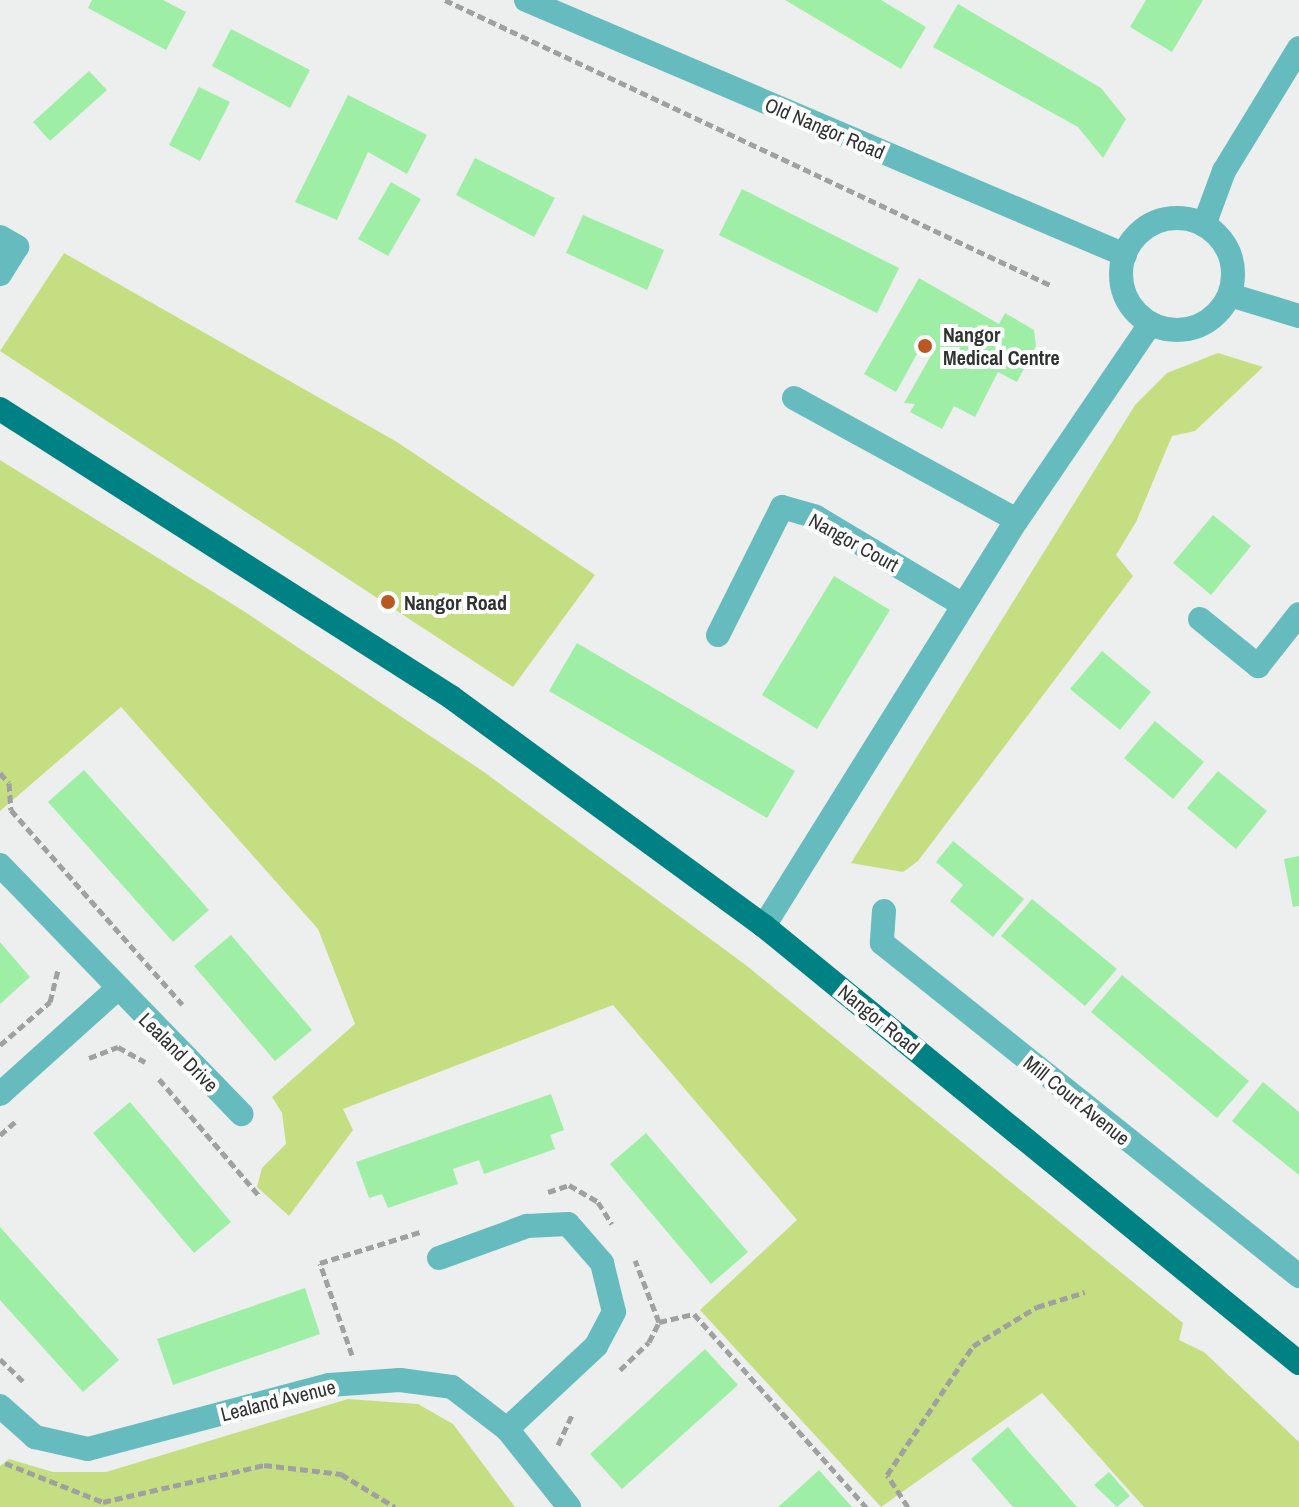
<!DOCTYPE html>
<style>
body{margin:0}
#map{position:relative;width:1299px;height:1507px;overflow:hidden;background:#ecefee;font-family:"Archivo Narrow",sans-serif}
div>[style]{position:absolute}
[style*='--x']{left:calc(var(--x)*1px);top:calc(var(--y)*1px);width:calc(var(--w)*1px);rotate:calc(var(--a)*1deg)}
.green>*{inset:0;background:#c6de82}
.building>*{inset:0;background:#9feea6}
.path>*{height:5px;margin-top:-2.5px;transform-origin:0;background:repeating-linear-gradient(90deg,#9fa1a0 0 8px,transparent 0 12px)}
.minor>*{height:24px;margin:-12px;padding:0 12px;transform-origin:12px;border-radius:12px;background:#65bbbd}
.minor>.ring{margin:-12px;padding:0;box-sizing:content-box;background:none;border:24px solid #65bbbd;border-radius:50%}
.major>*{height:24px;margin:-12px;padding:0 12px;transform-origin:12px;border-radius:12px;background:#008285}
.dots>*{width:22px;height:22px;translate:-50% -50%;box-sizing:border-box;border:4px solid #fff;border-radius:50%}
span{translate:-50% -50%;white-space:nowrap;text-align:center;line-height:1.15;-webkit-text-stroke:8px #fff;paint-order:stroke}
.street-label{font-size:20px;color:#303231}
.poi-label{font-size:20px;color:#303231;font-weight:700}
.left{translate:0 -50%;text-align:left}
</style>
<div id="map">
<div class="green">
<div style="clip-path:polygon(64px 253px,397px 442px,595px 575px,513px 687px,0 351px)"></div>
<div style="clip-path:polygon(1218px 353px,1263px 367px,1195px 431px,1172px 436px,1136px 522px,1116px 555px,1133px 576px,918px 861px,903px 872px,851px 863px,1135px 405px,1167px 373px)"></div>
<div style="clip-path:polygon(0 460px,242px 610px,484px 772px,747px 966px,1183px 1323px,1179px 1340px,1204px 1352px,1299px 1442px,1299px 1507px,1144px 1507px,1042px 1393px,881px 1507px,700px 1310px,797px 1220px,613px 1005px,343px 1109px,353px 1130px,289px 1216px,257px 1187px,262px 1168px,286px 1144px,282px 1113px,272px 1097px,355px 1024px,318px 929px,121px 707px,0 811px)"></div>
<div style="clip-path:polygon(348px 1399px,418px 1404px,453px 1424px,515px 1507px,0 1507px,0 1466px,9px 1459px,53px 1472px,106px 1472px)"></div>
</div>
<div class="building">
<div style="clip-path:polygon(92px 0,163px 0,186px 12px,166px 50px,88px 8px)"></div>
<div style="clip-path:polygon(785px 0,881px 0,926px 27px,901px 69px)"></div>
<div style="clip-path:polygon(1146px 0,1203px 0,1172px 52px,1130px 27px)"></div>
<div style="clip-path:polygon(958px 4px,1101px 88px,1126px 119px,1103px 158px,1078px 127px,933px 47px)"></div>
<div style="clip-path:polygon(231px 29px,310px 70px,290px 108px,212px 66px)"></div>
<div style="clip-path:polygon(89px 71px,107px 90px,50px 141px,33px 122px)"></div>
<div style="clip-path:polygon(199px 87px,230px 102px,200px 161px,169px 145px)"></div>
<div style="clip-path:polygon(348px 95px,427px 135px,407px 174px,368px 152px,337px 220px,295px 202px)"></div>
<div style="clip-path:polygon(475px 158px,555px 198px,534px 237px,456px 195px)"></div>
<div style="clip-path:polygon(391px 182px,421px 199px,388px 256px,358px 239px)"></div>
<div style="clip-path:polygon(742px 189px,899px 268px,877px 313px,719px 235px)"></div>
<div style="clip-path:polygon(583px 215px,664px 250px,647px 290px,566px 253px)"></div>
<div style="clip-path:polygon(919px 278px,999px 324px,1005px 313px,1034px 330px,1036px 346px,1017px 382px,998px 372px,975px 417px,954px 406px,942px 429px,910px 412px,915px 404px,904px 403px,933px 352px,922px 345px,896px 392px,864px 374px)"></div>
<div style="clip-path:polygon(1213px 515px,1251px 546px,1211px 595px,1173px 563px)"></div>
<div style="clip-path:polygon(834px 576px,890px 610px,817px 729px,762px 695px)"></div>
<div style="clip-path:polygon(577px 643px,795px 771px,767px 818px,549px 691px)"></div>
<div style="clip-path:polygon(1102px 651px,1151px 692px,1120px 730px,1070px 689px)"></div>
<div style="clip-path:polygon(1155px 721px,1204px 762px,1173px 799px,1124px 758px)"></div>
<div style="clip-path:polygon(84px 770px,209px 910px,173px 942px,48px 802px)"></div>
<div style="clip-path:polygon(1218px 771px,1267px 811px,1236px 849px,1187px 808px)"></div>
<div style="clip-path:polygon(953px 841px,1024px 899px,993px 937px,950px 901px,963px 885px,936px 862px)"></div>
<div style="clip-path:polygon(1299px 856px,1299px 906px,1293px 907px,1284px 859px)"></div>
<div style="clip-path:polygon(1032px 899px,1117px 969px,1085px 1006px,1001px 936px)"></div>
<div style="clip-path:polygon(231px 935px,312px 1030px,275px 1061px,194px 966px)"></div>
<div style="clip-path:polygon(0 942px,30px 977px,0 1004px)"></div>
<div style="clip-path:polygon(1122px 975px,1249px 1081px,1217px 1118px,1091px 1012px)"></div>
<div style="clip-path:polygon(1263px 1082px,1299px 1112px,1299px 1175px,1232px 1121px)"></div>
<div style="clip-path:polygon(551px 1094px,564px 1130px,550px 1135px,555px 1149px,484px 1174px,479px 1160px,453px 1169px,458px 1184px,388px 1208px,382px 1194px,369px 1198px,356px 1162px)"></div>
<div style="clip-path:polygon(130px 1102px,231px 1222px,194px 1253px,93px 1133px)"></div>
<div style="clip-path:polygon(646px 1133px,748px 1252px,711px 1284px,610px 1164px)"></div>
<div style="clip-path:polygon(0 1227px,119px 1360px,83px 1392px,0 1300px)"></div>
<div style="clip-path:polygon(305px 1288px,320px 1334px,173px 1385px,157px 1339px)"></div>
<div style="clip-path:polygon(705px 1349px,738px 1385px,622px 1489px,590px 1454px)"></div>
<div style="clip-path:polygon(1008px 1427px,1028px 1451px,1077px 1507px,1013px 1507px,971px 1459px)"></div>
<div style="clip-path:polygon(819px 1470px,852px 1507px,778px 1507px,795px 1492px)"></div>
<div style="clip-path:polygon(1109px 1472px,1130px 1496px,1117px 1507px,1094px 1485px)"></div>
</div>
<div class="path">
<div style="--x:445;--y:0;--w:669;--a:25.22"></div>
<div style="--x:0;--y:773;--w:13;--a:48"></div>
<div style="--x:9;--y:783;--w:27;--a:86"></div>
<div style="--x:11;--y:810;--w:259;--a:48.6"></div>
<div style="--x:0;--y:1045;--w:66;--a:-40.7"></div>
<div style="--x:50;--y:1002;--w:32;--a:-76"></div>
<div style="--x:89;--y:1058;--w:31;--a:-21"></div>
<div style="--x:118;--y:1047;--w:31;--a:29"></div>
<div style="--x:159;--y:1079;--w:155;--a:49.4"></div>
<div style="--x:0;--y:1135;--w:20;--a:-41"></div>
<div style="--x:548;--y:1192;--w:22;--a:-18"></div>
<div style="--x:569;--y:1185;--w:34;--a:30"></div>
<div style="--x:598;--y:1202;--w:26;--a:58"></div>
<div style="--x:659;--y:1322;--w:36;--a:-13"></div>
<div style="--x:694;--y:1314;--w:259;--a:48.3"></div>
<div style="--x:352;--y:1355;--w:97;--a:-109.2"></div>
<div style="--x:320;--y:1263;--w:105;--a:-17.2"></div>
<div style="--x:0;--y:1359;--w:35;--a:44"></div>
<div style="--x:620;--y:1370;--w:40;--a:-44"></div>
<div style="--x:649;--y:1342;--w:22;--a:-63"></div>
<div style="--x:659;--y:1322;--w:66;--a:-111.2"></div>
<div style="--x:558;--y:1445;--w:33;--a:-65"></div>
<div style="--x:5;--y:1463;--w:105;--a:21.7"></div>
<div style="--x:103;--y:1502;--w:165;--a:-12.9"></div>
<div style="--x:264;--y:1465;--w:78;--a:6.7"></div>
<div style="--x:341;--y:1474;--w:63;--a:31.4"></div>
<div style="--x:908;--y:1507;--w:38;--a:-123"></div>
<div style="--x:887;--y:1475;--w:155;--a:-56.3"></div>
<div style="--x:973;--y:1346;--w:75;--a:-31.4"></div>
<div style="--x:1037;--y:1307;--w:50;--a:-17.4"></div>
</div>
<div class="minor">
<div style="--x:526;--y:0;--w:651;--a:23.06"></div>
<div class="ring" style="left:1121px;top:218px;width:88px;height:88px"></div>
<div style="--x:1204;--y:225;--w:58;--a:-69.7"></div>
<div style="--x:1224;--y:171;--w:144;--a:-58.6"></div>
<div style="--x:0;--y:237;--w:20;--a:30"></div>
<div style="--x:17;--y:247;--w:32;--a:122"></div>
<div style="--x:1230;--y:295;--w:72;--a:16.9"></div>
<div style="--x:794;--y:398;--w:254;--a:28.7"></div>
<div style="--x:1200;--y:619;--w:75;--a:39"></div>
<div style="--x:1258;--y:666;--w:66;--a:-51.7"></div>
<div style="--x:718;--y:635;--w:143;--a:-63.4"></div>
<div style="--x:782;--y:507;--w:35;--a:16"></div>
<div style="--x:816;--y:517;--w:171;--a:30.9"></div>
<div style="--x:0;--y:865;--w:347;--a:45.9"></div>
<div style="--x:884;--y:911;--w:32;--a:94"></div>
<div style="--x:882;--y:943;--w:534;--a:38.61"></div>
<div style="--x:764;--y:926;--w:478;--a:-58.1"></div>
<div style="--x:1017;--y:520;--w:237;--a:-55.8"></div>
<div style="--x:0;--y:1094;--w:156;--a:-41.9"></div>
<div style="--x:439;--y:1258;--w:94;--a:-20"></div>
<div style="--x:527;--y:1226;--w:41;--a:-2.8"></div>
<div style="--x:568;--y:1224;--w:52;--a:48.9"></div>
<div style="--x:602;--y:1263;--w:50;--a:76.2"></div>
<div style="--x:614;--y:1312;--w:38;--a:118"></div>
<div style="--x:596;--y:1346;--w:122;--a:137"></div>
<div style="--x:0;--y:1406;--w:47;--a:41.5"></div>
<div style="--x:35;--y:1437;--w:54;--a:12.8"></div>
<div style="--x:88;--y:1449;--w:249;--a:-14.9"></div>
<div style="--x:329;--y:1385;--w:71;--a:-4"></div>
<div style="--x:400;--y:1380;--w:52;--a:7.7"></div>
<div style="--x:452;--y:1387;--w:69;--a:37.4"></div>
<div style="--x:507;--y:1429;--w:100;--a:51.5"></div>
</div>
<div class="major">
<div style="--x:0;--y:409;--w:535;--a:32.56"></div>
<div style="--x:451;--y:697;--w:388;--a:36.2"></div>
<div style="--x:764;--y:926;--w:691;--a:39.24"></div>
</div>
<div class="dots">
<div style="left:925px;top:346px;background:#bb5723"></div>
<div style="left:388px;top:602px;background:#bb5723"></div>
</div>
<div class="street-label">
<span style="left:825px;top:128px;rotate:23deg">Old Nangor Road</span>
<span style="left:854px;top:542px;rotate:29deg">Nangor Court</span>
<span style="left:879px;top:1019px;rotate:39deg">Nangor Road</span>
<span style="left:179px;top:1052px;rotate:45deg">Lealand Drive</span>
<span style="left:1077px;top:1100px;rotate:39deg">Mill Court Avenue</span>
<span style="left:278px;top:1400px;rotate:-14deg">Lealand Avenue</span>
</div>
<div class="poi-label">
<span class="left" style="left:943px;top:346px">Nangor<br>Medical Centre</span>
<span class="left" style="left:404px;top:602px">Nangor Road</span>
</div>
</div>
